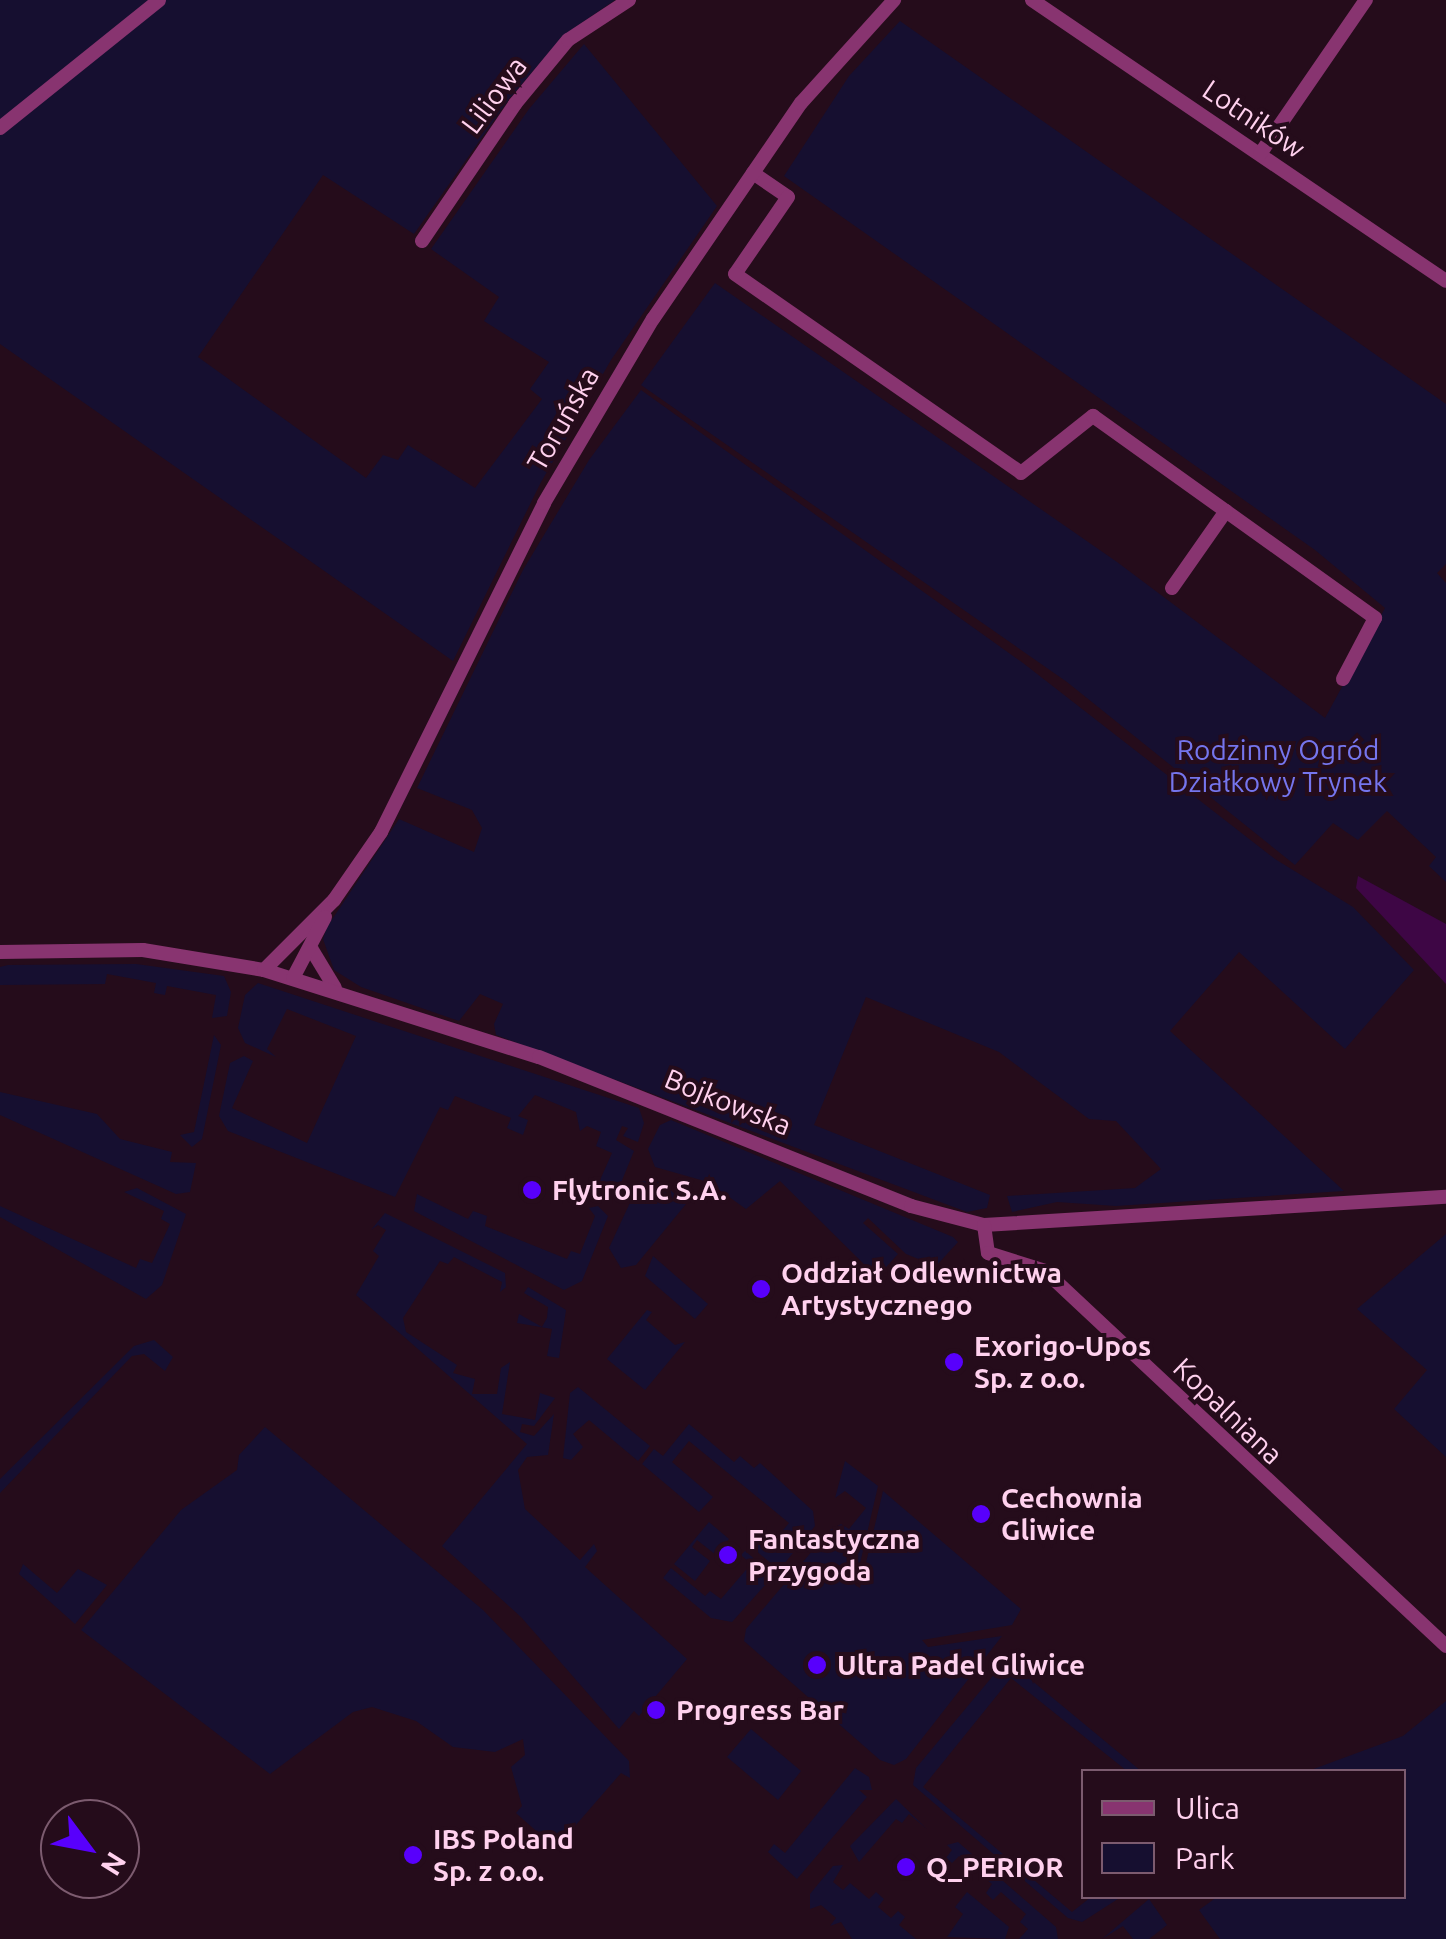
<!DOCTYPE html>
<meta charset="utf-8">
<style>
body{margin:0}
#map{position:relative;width:1446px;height:1939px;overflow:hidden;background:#250c1b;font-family:Ubuntu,sans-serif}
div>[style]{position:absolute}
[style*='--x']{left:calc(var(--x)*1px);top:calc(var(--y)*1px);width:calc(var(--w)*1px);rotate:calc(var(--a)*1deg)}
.green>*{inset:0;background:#160f30}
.water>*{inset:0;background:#3e0645}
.minor>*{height:14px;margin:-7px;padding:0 7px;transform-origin:7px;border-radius:7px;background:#883470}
.dots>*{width:28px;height:28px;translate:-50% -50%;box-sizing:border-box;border:5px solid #250c1b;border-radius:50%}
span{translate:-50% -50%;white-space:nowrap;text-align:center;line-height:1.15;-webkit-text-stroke:8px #250c1b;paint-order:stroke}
.street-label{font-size:28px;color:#ffd1ee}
.park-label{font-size:28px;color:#7575ed}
.poi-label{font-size:28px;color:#ffd1ee;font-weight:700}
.left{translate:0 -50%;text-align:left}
.legend{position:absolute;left:1081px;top:1769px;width:325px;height:130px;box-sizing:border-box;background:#250c1b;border:2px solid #7c5b6f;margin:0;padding:12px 18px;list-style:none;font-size:30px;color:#ffd1ee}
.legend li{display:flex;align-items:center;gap:20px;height:50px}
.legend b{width:50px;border:2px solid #7c5b6f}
.north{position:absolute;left:40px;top:1799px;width:100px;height:100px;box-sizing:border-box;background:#250c1b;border:2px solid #7c5b6f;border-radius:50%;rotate:122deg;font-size:28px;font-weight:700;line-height:40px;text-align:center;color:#ffd1ee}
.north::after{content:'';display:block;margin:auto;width:35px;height:45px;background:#5800fc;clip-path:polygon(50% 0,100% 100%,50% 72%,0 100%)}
</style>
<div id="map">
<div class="green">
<div style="clip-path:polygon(0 0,615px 0,564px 35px,509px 99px,414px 234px,323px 175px,198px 357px,366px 478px,383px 455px,398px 460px,408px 445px,475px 488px,542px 399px,530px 389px,549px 362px,484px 321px,499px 297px,431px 249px,529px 109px,584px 44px,717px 206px,611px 360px,540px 484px,453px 661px,0 344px)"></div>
<div style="clip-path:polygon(900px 21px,1446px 404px,1446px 564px,1437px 573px,1446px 583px,1446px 882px,1429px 866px,1436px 857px,1387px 811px,1358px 840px,1333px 823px,1295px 865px,1067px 682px,641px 385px,715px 283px,1117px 562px,1325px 718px,1385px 608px,1315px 550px,784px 176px,849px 76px)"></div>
<div style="clip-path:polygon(641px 390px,1023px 663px,1275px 859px,1353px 907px,1414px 970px,1345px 1049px,1239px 952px,1170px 1031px,1344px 1191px,1116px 1206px,1057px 1202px,1012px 1212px,1007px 1196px,1135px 1188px,1161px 1169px,1116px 1121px,1089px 1119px,999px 1052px,866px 997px,814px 1125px,990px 1195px,987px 1208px,967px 1212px,496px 1035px,494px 1024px,503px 1004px,480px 994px,459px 1021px,361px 987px,334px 970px,323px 939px,327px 927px,399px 819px,474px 852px,482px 828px,472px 810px,417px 788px,523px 570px,589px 460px)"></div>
<div style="clip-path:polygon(136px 964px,224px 976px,231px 992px,227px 1016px,212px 1018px,216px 995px,167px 986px,165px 995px,154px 993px,156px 983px,107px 974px,105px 984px,0 985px,0 967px,8px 965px)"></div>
<div style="clip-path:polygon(258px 983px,639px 1108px,644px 1123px,638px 1142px,623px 1136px,628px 1128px,622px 1126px,616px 1140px,634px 1151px,616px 1195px,607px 1183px,602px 1191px,596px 1189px,612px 1153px,596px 1146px,601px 1132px,587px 1126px,580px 1131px,576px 1112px,535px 1095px,518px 1116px,528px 1120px,523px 1135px,507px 1128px,511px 1118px,455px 1096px,448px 1110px,440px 1107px,395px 1197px,228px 1131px,219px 1116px,230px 1063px,244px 1056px,253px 1061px,232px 1108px,307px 1143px,356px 1036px,287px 1009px,267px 1049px,276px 1057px,245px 1043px,238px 1028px,245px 995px)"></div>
<div style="clip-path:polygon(214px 1035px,221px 1045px,202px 1139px,192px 1147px,180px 1135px,194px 1132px)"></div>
<div style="clip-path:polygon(0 1092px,97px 1114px,120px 1139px,172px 1152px,170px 1162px,196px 1163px,190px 1192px,176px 1194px,0 1115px)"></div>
<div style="clip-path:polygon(671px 1120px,953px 1237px,958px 1242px,936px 1266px,906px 1254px,868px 1218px,863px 1223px,898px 1254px,877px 1277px,780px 1181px,746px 1209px,708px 1182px,655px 1167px,648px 1149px,660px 1125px)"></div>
<div style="clip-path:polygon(640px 1181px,661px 1182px,686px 1204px,636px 1265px,621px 1268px,609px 1248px)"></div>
<div style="clip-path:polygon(137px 1188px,186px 1214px,162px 1285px,146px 1299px,0 1217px,0 1206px,136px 1268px,140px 1259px,152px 1263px,170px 1224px,161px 1219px,164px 1211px,124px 1192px)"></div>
<div style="clip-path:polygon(417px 1194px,468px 1219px,473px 1211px,487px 1216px,485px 1226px,567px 1259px,571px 1251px,580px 1254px,595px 1216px,589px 1208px,598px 1206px,608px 1216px,582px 1281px,564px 1290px,414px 1211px)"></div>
<div style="clip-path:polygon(385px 1213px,505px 1273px,506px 1287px,500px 1292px,502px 1282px,454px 1257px,448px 1264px,440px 1261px,403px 1318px,406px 1332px,457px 1365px,453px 1373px,475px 1379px,472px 1394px,497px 1394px,501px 1368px,510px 1362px,502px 1414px,535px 1420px,540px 1393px,555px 1398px,534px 1426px,522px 1424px,520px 1432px,534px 1436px,554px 1414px,548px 1455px,527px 1457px,518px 1470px,525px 1509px,580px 1560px,594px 1544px,597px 1551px,585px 1567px,687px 1659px,639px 1716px,634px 1711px,619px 1729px,521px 1617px,442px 1546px,527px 1444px,356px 1295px,379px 1256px,373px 1251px,386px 1230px,378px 1225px,371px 1230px)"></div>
<div style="clip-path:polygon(1446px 1234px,1446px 1457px,1394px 1409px,1427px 1370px,1357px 1309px)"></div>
<div style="clip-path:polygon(653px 1256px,708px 1304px,695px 1319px,645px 1276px)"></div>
<div style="clip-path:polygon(528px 1287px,566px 1310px,559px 1358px,547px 1356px,552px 1329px,517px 1323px,519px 1314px,542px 1327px,547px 1318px,548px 1307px,524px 1293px)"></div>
<div style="clip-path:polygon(647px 1310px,652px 1312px,646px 1320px,675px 1345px,685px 1342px,645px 1390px,607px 1359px)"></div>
<div style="clip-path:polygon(154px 1340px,173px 1357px,165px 1371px,144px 1354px,132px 1356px,0 1493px,0 1479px,134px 1346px)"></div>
<div style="clip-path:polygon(578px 1387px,650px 1446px,638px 1461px,589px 1420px,573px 1434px,583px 1447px,571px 1460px,563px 1458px,570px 1393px)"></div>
<div style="clip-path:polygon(689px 1424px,734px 1462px,740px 1456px,754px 1468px,760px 1463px,813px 1511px,815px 1526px,779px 1570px,749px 1545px,760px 1532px,773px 1542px,789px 1523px,689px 1441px,672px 1462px,713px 1497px,699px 1512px,642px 1464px,654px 1449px,663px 1456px)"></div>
<div style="clip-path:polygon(265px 1427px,483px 1610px,629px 1761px,630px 1778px,621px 1773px,562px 1841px,552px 1845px,516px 1813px,522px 1806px,511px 1767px,525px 1755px,523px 1739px,495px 1752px,453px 1747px,416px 1721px,372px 1707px,353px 1712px,270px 1774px,81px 1630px,181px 1510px,237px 1470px,239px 1455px)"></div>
<div style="clip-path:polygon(845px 1461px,878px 1486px,855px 1585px,860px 1588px,883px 1491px,1021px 1609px,1012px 1625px,922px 1640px,928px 1647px,1002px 1636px,906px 1759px,894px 1765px,880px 1760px,744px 1641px,746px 1629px,830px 1530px,841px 1524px,849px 1529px,866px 1508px,845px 1491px,835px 1498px)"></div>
<div style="clip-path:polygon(709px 1522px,729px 1539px,716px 1555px,697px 1540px,692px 1547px,710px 1561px,695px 1581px,674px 1564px)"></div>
<div style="clip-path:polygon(745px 1551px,774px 1575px,732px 1622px,711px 1618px,663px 1578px,671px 1568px,705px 1596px,710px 1591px,721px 1599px,751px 1564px,741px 1555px)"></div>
<div style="clip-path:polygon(23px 1564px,57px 1593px,78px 1569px,107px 1585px,75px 1624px,19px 1574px)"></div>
<div style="clip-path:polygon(1019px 1670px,1141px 1771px,1127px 1771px,1011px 1678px,923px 1787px,1072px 1912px,1091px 1897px,1121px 1897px,1082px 1922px,1068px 1918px,913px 1785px,916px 1768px,997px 1671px)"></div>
<div style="clip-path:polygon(1446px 1701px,1446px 1939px,1220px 1939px,1199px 1910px,1217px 1897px,1404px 1896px,1404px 1772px,1308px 1771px,1403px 1736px)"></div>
<div style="clip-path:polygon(751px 1729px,801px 1771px,778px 1800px,727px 1757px)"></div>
<div style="clip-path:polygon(855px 1768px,869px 1777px,872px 1790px,859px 1790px,867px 1797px,797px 1879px,768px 1852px,774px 1844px,785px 1853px)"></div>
<div style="clip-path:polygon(896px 1799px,927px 1829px,909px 1814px,902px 1823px,896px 1819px,859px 1862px,850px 1846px)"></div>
<div style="clip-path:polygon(958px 1842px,1056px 1927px,1058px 1939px,1019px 1939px,1028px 1929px,1020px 1922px,1026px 1914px,1001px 1892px,993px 1900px,986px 1893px,992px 1884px,959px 1856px,952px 1863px,946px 1858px,952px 1850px,947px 1845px)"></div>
<div style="clip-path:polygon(843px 1865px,833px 1882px,843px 1890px,850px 1883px,869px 1899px,876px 1892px,884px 1899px,878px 1907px,891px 1918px,898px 1911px,905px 1917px,899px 1925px,916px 1939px,852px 1939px,841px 1922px,830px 1926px,836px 1918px,821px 1905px,810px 1909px,810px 1894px,833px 1866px)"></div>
<div style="clip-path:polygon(967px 1892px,1009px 1927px,1005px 1939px,947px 1937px,963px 1914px,955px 1907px)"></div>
<div style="clip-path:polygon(1149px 1899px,1167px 1925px,1149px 1939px,1133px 1939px,1123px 1926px,1102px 1939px)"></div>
</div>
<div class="water">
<div style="clip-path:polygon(1358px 876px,1446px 924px,1446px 984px,1356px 888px)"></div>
</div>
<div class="minor">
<div style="--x:1032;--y:0;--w:500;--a:34.17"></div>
<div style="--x:0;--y:128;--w:204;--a:-38.8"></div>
<div style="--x:1260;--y:154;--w:187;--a:-55.5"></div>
<div style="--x:753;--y:173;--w:42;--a:34.4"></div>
<div style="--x:788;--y:197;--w:93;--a:124.5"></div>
<div style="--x:735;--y:274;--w:348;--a:34.8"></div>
<div style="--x:1021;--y:473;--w:92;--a:-38.4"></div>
<div style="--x:1093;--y:416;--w:347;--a:35.6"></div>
<div style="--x:1375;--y:618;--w:69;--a:117.7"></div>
<div style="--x:422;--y:241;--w:166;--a:-55.8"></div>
<div style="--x:515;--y:104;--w:83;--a:-50.4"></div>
<div style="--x:568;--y:40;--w:73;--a:-33.3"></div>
<div style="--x:1172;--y:588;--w:94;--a:-55"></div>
<div style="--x:312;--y:950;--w:44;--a:58.8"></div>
<div style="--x:0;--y:952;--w:143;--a:-0.8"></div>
<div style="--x:143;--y:950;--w:123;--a:9.4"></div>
<div style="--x:264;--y:970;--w:288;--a:17.6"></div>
<div style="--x:539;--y:1057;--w:401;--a:21.8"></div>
<div style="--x:911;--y:1206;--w:75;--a:14.6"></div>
<div style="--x:984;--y:1225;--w:463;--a:-3.5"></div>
<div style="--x:264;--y:970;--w:99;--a:-45"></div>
<div style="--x:334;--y:900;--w:83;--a:-55.3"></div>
<div style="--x:381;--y:832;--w:367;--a:-63.6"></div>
<div style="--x:544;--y:503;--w:214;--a:-59.4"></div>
<div style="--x:653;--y:319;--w:262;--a:-55.6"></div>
<div style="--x:801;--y:103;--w:139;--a:-47.9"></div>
<div style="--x:293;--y:978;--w:69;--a:-62.3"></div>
<div style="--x:984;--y:1225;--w:28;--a:82"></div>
<div style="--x:988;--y:1253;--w:60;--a:17.5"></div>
<div style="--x:1045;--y:1271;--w:549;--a:43.08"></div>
</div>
<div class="dots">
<div style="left:532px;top:1190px;background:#5800fc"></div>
<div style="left:761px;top:1289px;background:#5800fc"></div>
<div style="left:954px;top:1362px;background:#5800fc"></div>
<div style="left:981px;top:1514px;background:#5800fc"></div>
<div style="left:728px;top:1555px;background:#5800fc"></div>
<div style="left:817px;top:1665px;background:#5800fc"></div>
<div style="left:656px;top:1710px;background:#5800fc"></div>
<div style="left:413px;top:1855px;background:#5800fc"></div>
<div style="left:906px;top:1867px;background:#5800fc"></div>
</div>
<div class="street-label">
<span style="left:494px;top:95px;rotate:-53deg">Liliowa</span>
<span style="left:1254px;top:119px;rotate:34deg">Lotników</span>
<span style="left:563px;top:419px;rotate:-60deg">Toruńska</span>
<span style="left:728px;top:1102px;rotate:22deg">Bojkowska</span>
<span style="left:1228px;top:1411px;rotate:44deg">Kopalniana</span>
</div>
<div class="park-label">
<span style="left:1278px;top:766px">Rodzinny Ogród<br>Działkowy Trynek</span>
</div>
<div class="poi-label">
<span class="left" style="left:552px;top:1190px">Flytronic S.A.</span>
<span class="left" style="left:781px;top:1289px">Oddział Odlewnictwa<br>Artystycznego</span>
<span class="left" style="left:974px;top:1362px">Exorigo-Upos<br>Sp. z o.o.</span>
<span class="left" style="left:1001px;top:1514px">Cechownia<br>Gliwice</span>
<span class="left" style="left:748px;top:1555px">Fantastyczna<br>Przygoda</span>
<span class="left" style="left:837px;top:1665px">Ultra Padel Gliwice</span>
<span class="left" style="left:676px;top:1710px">Progress Bar</span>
<span class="left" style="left:433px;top:1855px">IBS Poland<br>Sp. z o.o.</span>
<span class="left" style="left:926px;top:1867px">Q_PERIOR</span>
</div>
<ul class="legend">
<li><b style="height:12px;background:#883470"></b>Ulica</li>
<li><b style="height:28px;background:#160f30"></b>Park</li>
</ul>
<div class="north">N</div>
</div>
